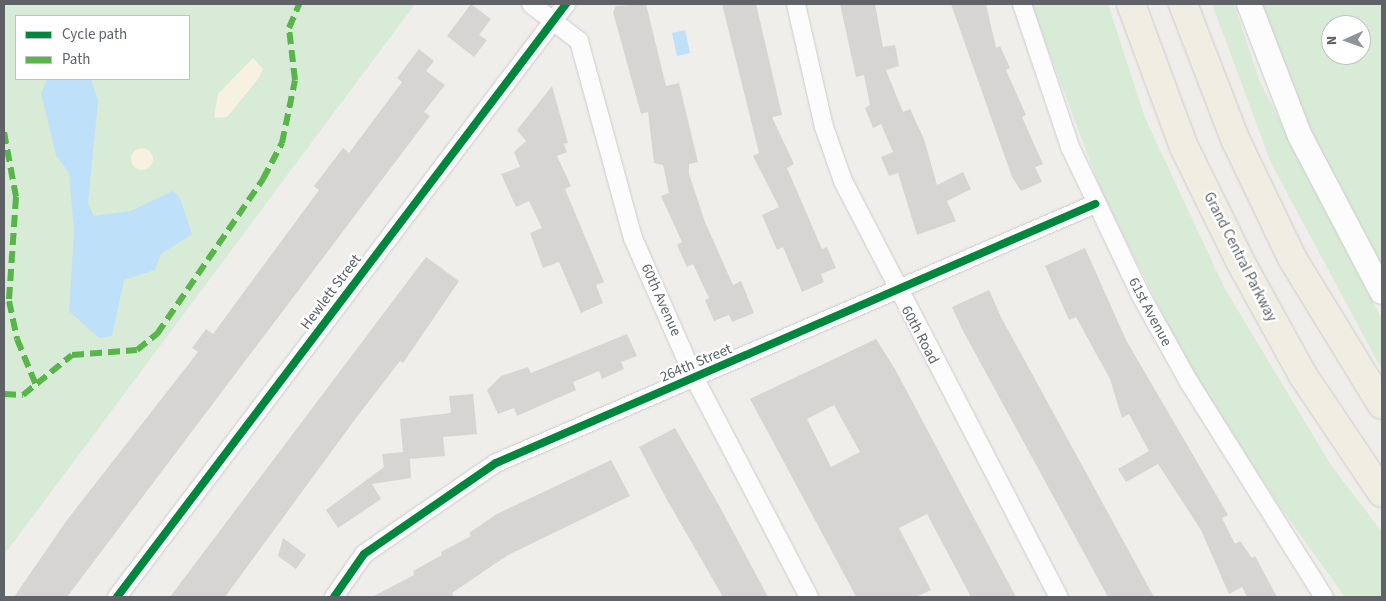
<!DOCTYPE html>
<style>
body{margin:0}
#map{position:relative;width:1386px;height:601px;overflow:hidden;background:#efeeea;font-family:"Source Sans 3",sans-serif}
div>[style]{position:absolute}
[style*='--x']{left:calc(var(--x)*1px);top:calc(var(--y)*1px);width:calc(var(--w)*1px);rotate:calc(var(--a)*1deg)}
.green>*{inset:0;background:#d8ebd6}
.sand>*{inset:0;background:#f6f1e1}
.round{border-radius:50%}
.water>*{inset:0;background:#bfe0f9}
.building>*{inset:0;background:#d6d5d3}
.roads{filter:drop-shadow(0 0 1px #cbcccc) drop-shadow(0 0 1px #cbcccc)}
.minor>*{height:18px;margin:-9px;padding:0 9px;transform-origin:9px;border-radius:9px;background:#fdfcfc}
.secondary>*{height:24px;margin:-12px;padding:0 12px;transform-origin:12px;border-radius:12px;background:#fdfcfc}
.motorway>*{height:28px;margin:-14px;padding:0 14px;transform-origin:14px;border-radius:14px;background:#f0ede3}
.quiet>*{height:6px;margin-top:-3px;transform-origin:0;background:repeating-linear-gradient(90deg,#58b549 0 12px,transparent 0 18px)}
.cycleway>*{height:8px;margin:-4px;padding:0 4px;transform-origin:4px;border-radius:4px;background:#00873e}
span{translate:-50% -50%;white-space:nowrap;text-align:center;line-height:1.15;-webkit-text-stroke:4.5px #fff;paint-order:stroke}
.street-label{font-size:15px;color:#5f6368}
.frame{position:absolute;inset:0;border:5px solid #5f6368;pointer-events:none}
.legend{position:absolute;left:15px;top:15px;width:175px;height:65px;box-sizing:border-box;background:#fff;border:1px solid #bfc1c3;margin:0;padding:6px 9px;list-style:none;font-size:15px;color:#5f6368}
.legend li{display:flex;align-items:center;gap:10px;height:25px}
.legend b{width:25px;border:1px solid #bfc1c3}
.north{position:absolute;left:1321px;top:15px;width:50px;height:50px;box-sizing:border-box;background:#fff;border:1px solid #bfc1c3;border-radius:50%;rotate:268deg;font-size:14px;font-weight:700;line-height:20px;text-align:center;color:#5f6368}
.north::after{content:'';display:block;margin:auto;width:18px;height:22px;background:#919496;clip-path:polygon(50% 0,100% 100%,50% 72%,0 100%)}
</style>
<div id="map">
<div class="green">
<div style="clip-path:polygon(evenodd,4px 4px,415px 4px,4px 555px,4px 4px,16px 16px,189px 16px,189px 79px,16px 79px,16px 16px)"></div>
<div style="clip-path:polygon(1031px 4px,1108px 4px,1145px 118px,1225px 289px,1331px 465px,1382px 532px,1382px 597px,1345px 597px,1278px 504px,1186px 361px,1101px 190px)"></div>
<div style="clip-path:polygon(1212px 4px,1234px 4px,1260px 82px,1382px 319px,1382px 370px,1271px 163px)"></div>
<div style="clip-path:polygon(evenodd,1249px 4px,1382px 4px,1382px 292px,1249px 4px,1331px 25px,1361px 25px,1361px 55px,1331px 55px,1331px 25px)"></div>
</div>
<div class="sand">
<div style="clip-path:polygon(253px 58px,263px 69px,259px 78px,227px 117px,214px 118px,218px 94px)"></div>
<div class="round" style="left:131px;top:148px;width:22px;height:22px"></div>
</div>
<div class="water">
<div style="clip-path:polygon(685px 30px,690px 53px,677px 56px,672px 33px)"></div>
<div style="clip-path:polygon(47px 79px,91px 79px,98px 101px,88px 204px,94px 216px,130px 211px,173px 191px,180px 198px,192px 234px,161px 254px,155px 270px,124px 280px,112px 336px,99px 338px,69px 311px,74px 232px,69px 173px,56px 155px,41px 93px)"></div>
</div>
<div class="building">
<div style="clip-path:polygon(471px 4px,491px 19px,479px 35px,487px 40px,474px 57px,447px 36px)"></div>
<div style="clip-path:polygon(646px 4px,666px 86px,679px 83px,698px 162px,689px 164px,689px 174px,705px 222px,733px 285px,741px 281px,754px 313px,732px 322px,729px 315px,714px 321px,705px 300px,709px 298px,693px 264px,687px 267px,677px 245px,682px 242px,661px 196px,669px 193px,663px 165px,654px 163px,648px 112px,641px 114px,613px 12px,616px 6px)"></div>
<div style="clip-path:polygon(722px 4px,756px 4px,782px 115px,772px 117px,794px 164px,787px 168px,822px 249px,827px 247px,836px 268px,821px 274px,824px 282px,802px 292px,783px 247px,777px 250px,762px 215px,779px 207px,753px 156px,759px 153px)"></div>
<div style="clip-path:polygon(840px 4px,875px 4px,883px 47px,895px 45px,899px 66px,886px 70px,903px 112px,910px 109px,924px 139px,937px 185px,963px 172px,971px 189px,947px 201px,956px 221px,917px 235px,898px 173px,889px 176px,881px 157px,893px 152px,881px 124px,873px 128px,865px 108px,870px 105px,864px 75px,856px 77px)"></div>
<div style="clip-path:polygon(951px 4px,986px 4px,996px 48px,1000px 46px,1010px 68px,1006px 70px,1026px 115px,1022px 117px,1043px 164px,1035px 167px,1042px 182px,1021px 191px,1012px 177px)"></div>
<div style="clip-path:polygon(419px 49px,434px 61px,426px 71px,445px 85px,424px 112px,430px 116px,67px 597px,14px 597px,67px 520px,198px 352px,192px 348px,206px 329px,213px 334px,319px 190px,314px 186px,343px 148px,349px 153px,402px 82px,397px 78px)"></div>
<div style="clip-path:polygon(552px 86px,568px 143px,564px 144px,567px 152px,557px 156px,571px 186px,565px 189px,604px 282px,596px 285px,603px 303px,581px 313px,559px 262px,543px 268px,530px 233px,542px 228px,529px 201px,516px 207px,501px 174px,520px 167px,514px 152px,526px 141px,517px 130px)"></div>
<div style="clip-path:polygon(1085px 248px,1126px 340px,1228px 515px,1222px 518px,1235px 544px,1240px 541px,1252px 558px,1255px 556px,1277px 597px,1247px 597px,1242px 587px,1229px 594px,1201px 530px,1158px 464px,1126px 482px,1118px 469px,1149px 451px,1129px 414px,1122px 418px,1110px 379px,1076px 317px,1069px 320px,1045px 266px)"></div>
<div style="clip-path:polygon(426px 257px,459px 281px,403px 363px,400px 361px,353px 422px,225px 597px,170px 597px)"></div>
<div style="clip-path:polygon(989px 290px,1002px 319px,1154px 597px,1108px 597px,962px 329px,952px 307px)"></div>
<div style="clip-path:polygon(627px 334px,637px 356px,621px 362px,624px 369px,602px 379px,599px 371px,573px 382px,576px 390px,517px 416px,514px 408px,498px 414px,487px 390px,501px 376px,528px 367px,531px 373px)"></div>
<div style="clip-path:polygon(evenodd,876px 339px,895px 369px,1016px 597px,971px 597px,927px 514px,899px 528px,931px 590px,916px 597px,856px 597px,852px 589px,750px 399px,876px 339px,834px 405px,860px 452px,831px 467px,807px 419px,834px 405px)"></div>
<div style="clip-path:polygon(473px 394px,477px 434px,443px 437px,445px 456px,410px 459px,411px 478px,372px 484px,381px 499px,338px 528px,326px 510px,384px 467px,382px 454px,403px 452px,400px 419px,451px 413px,449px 396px)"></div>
<div style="clip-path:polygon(675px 428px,721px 509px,768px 597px,723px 597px,666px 498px,639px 447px)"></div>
<div style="clip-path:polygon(611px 460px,630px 496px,508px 555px,452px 593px,454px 597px,372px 597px,414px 575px,413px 571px,442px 555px,441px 552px,471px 536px,469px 533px,497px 514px)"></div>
<div style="clip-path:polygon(283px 538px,306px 555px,296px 569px,278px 556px)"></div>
</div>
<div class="roads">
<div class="minor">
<div style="--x:531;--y:4;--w:61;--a:37.6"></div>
<div style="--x:579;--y:41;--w:204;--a:74.7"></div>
<div style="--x:633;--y:238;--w:154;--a:66.3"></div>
<div style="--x:695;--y:379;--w:246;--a:62.4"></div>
<div style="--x:796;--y:4;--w:126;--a:77.2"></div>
<div style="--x:824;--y:127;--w:57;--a:70.6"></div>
<div style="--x:843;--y:181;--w:469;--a:62.6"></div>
<div style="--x:1022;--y:4;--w:151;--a:71.4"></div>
<div style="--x:1070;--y:147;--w:163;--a:64.5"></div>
<div style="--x:1140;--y:294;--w:101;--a:60.9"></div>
<div style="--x:1189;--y:382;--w:254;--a:57.9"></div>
<div style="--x:117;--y:597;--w:744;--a:-52.87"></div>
<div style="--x:334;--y:597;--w:52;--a:-55.1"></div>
<div style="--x:364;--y:554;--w:160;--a:-34.6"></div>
<div style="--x:496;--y:463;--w:653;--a:-23.38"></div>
</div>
<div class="secondary">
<div style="--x:1249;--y:4;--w:142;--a:68.9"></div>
<div style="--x:1300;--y:136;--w:176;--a:62.3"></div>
</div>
<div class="motorway">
<div style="--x:1131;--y:4;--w:153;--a:69.7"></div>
<div style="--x:1184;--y:147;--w:127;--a:63.8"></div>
<div style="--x:1240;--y:261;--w:129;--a:61.2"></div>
<div style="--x:1302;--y:374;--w:143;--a:56.1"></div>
<div style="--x:1183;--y:4;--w:147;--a:68.9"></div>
<div style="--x:1236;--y:141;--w:130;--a:64.4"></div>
<div style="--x:1292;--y:258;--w:172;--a:58.5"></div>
</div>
</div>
<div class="quiet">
<div style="--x:4;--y:132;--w:66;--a:79.5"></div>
<div style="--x:16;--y:197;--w:104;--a:93.9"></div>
<div style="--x:9;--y:301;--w:39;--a:78"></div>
<div style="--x:17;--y:339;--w:50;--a:67.6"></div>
<div style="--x:4;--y:394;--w:19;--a:3"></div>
<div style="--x:23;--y:395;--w:63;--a:-39.2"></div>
<div style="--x:72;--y:355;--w:65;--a:-4.4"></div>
<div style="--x:137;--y:350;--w:26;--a:-39"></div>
<div style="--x:157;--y:334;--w:188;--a:-55.6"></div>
<div style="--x:263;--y:179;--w:41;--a:-62.2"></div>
<div style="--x:282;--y:143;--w:64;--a:-78.3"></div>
<div style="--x:295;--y:80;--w:52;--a:-96.6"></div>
<div style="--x:289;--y:28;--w:26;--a:-67"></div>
</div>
<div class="cycleway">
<div style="--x:117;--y:597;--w:744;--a:-52.87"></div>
<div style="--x:334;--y:597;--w:52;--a:-55.1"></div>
<div style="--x:364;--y:554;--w:160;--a:-34.6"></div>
<div style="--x:496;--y:463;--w:653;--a:-23.38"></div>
</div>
<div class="street-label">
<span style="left:1240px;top:257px;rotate:63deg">Grand Central Parkway</span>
<span style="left:331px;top:292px;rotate:-53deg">Hewlett Street</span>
<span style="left:661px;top:300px;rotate:66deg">60th Avenue</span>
<span style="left:1150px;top:312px;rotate:62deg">61st Avenue</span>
<span style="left:920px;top:335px;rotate:62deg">60th Road</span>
<span style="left:696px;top:363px;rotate:-23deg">264th Street</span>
</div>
<div class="frame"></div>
<ul class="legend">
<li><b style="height:6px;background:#00873e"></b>Cycle path</li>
<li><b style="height:6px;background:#58b549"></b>Path</li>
</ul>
<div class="north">N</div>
</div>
